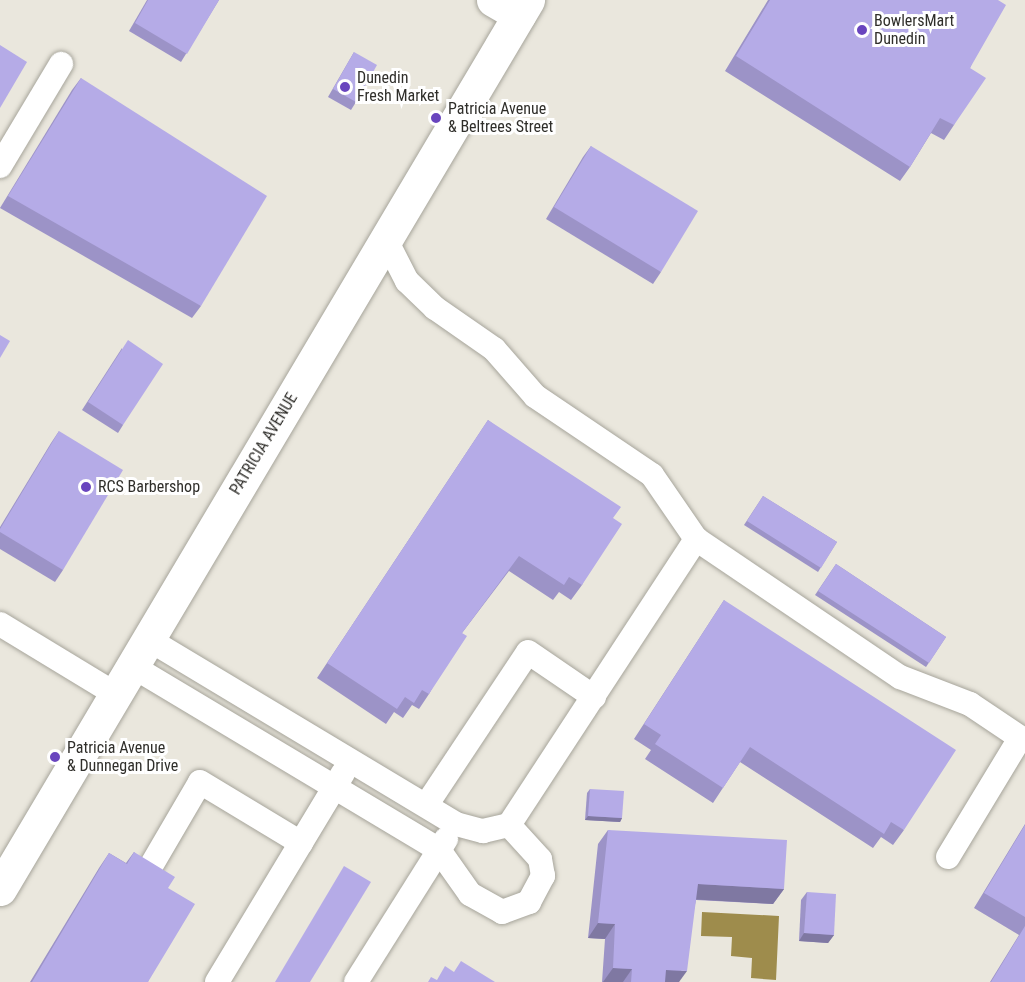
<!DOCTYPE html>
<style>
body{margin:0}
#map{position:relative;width:1025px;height:982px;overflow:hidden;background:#eae7dd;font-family:"Roboto Condensed",sans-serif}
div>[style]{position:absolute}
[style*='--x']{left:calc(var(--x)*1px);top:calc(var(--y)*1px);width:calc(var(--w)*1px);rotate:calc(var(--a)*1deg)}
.water>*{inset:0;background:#9e8c4c}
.roads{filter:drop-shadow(0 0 2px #a7a59b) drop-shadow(0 0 2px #a7a59b)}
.street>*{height:24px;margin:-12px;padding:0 12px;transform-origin:12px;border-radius:12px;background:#fff}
.secondary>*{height:33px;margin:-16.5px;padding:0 16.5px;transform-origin:16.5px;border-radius:16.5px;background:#fff}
.wall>*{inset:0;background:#9c93c7}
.shaded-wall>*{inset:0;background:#7f78a2}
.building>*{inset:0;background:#b5abe7}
.dots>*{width:16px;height:16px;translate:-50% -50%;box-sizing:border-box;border:3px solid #fff;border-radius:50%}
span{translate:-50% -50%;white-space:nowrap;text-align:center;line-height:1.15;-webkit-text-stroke:6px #fff;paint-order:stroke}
.poi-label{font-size:16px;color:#2f2e2a}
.left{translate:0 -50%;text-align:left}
.street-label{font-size:16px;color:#2f2e2a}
</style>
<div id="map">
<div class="water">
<div style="clip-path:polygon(702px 912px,779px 916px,776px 980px,751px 978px,752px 958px,731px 956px,732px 937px,701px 936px)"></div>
</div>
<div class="roads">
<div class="street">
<div style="--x:0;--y:166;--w:119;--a:-59.1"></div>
<div style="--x:386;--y:240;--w:46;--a:62.9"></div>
<div style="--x:407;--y:281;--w:39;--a:44"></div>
<div style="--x:435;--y:308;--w:72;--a:34.8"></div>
<div style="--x:494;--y:349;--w:62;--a:48.9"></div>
<div style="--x:535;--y:396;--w:141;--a:34"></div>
<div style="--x:652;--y:475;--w:78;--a:55.5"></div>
<div style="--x:696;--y:539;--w:246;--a:34.1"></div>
<div style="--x:900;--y:677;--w:75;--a:21.1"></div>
<div style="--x:970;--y:704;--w:66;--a:33.9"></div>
<div style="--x:0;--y:624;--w:135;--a:31.3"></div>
<div style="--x:148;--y:639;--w:359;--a:31"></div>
<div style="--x:456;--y:824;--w:28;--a:15"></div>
<div style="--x:483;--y:831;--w:27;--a:-13"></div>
<div style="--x:509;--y:825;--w:342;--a:-56.8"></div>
<div style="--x:132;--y:666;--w:358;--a:30.9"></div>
<div style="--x:439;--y:850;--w:54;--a:54.8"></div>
<div style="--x:470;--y:894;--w:37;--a:29"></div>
<div style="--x:502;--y:912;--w:29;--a:-20"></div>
<div style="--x:529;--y:902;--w:30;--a:-62"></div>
<div style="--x:543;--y:876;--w:17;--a:-100"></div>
<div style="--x:540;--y:859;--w:46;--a:-132.4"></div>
<div style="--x:427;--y:804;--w:182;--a:-56.4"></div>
<div style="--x:528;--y:652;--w:80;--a:34.3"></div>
<div style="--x:948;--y:857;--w:139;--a:-58.8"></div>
<div style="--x:151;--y:866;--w:97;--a:-59.7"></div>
<div style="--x:200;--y:782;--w:118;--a:31.1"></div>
<div style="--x:217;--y:982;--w:244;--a:-58.9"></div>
<div style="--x:356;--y:982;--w:169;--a:-57.8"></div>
</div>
<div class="secondary">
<div style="--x:493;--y:0;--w:30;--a:30"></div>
<div style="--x:0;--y:889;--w:1034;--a:-59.29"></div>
</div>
</div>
<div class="wall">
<div style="clip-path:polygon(147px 0,219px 0,181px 62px,129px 31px)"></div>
<div style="clip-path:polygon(768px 0,998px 0,970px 68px,954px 125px,944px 140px,931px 133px,910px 167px,900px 181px,725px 71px)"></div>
<div style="clip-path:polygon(354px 52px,356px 102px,351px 110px,328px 97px)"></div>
<div style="clip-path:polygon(81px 78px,201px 306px,192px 318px,0 208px,72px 90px)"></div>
<div style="clip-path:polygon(591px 146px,661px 272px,653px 284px,546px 219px,583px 157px)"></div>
<div style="clip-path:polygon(122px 348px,123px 425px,118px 433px,82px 410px)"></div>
<div style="clip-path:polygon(488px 420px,613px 518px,582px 585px,571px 600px,559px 592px,553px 600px,509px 571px,462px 633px,429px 694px,419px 709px,412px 705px,403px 718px,394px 712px,386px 724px,317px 678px)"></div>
<div style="clip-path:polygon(59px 431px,63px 570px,55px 582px,0 549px,0 527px,51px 443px)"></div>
<div style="clip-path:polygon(763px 496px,837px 542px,818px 572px,744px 525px)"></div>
<div style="clip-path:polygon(836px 564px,946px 637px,926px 667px,815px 595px)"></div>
<div style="clip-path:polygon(724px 600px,904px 830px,893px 845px,881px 837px,873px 848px,740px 762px,713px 803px,645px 759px,651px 750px,634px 739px)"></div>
<div style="clip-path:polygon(590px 789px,622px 818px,620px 822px,585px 820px,587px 793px)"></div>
<div style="clip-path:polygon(1025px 824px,1025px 982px,990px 982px,1019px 935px,974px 908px)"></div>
<div style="clip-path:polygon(608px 830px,784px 889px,773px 904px,696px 900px,679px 982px,602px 982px,605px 939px,588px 938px,598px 844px)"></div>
<div style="clip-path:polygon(134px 852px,168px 888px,148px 982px,30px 982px,99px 868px,109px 853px,126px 863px)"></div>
<div style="clip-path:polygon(807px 892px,834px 935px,828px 943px,799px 941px,801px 900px)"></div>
</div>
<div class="shaded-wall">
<div style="clip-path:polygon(588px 816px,622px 818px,620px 822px,585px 820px)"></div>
<div style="clip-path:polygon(698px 884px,784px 889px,773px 904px,688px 899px)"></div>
<div style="clip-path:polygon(598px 923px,615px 924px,605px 939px,588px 938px)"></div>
<div style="clip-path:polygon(804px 933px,834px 935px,828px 943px,799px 941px)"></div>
<div style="clip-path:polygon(613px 968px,632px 969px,623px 982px,603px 982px)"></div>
<div style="clip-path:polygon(666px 970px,687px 971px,679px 982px,657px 982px)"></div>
</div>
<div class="building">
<div style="clip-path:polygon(148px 0,219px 0,187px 54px,135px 23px)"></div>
<div style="clip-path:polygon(770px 0,998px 0,1006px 5px,970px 68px,986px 78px,954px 125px,940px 118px,910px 167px,736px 56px)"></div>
<div style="clip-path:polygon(0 45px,27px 62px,0 108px)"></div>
<div style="clip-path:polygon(354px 52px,377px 65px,356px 102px,333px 89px)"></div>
<div style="clip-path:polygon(81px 78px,267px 196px,201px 306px,8px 196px)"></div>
<div style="clip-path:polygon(591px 146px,698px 211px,661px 272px,554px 207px)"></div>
<div style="clip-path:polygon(0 335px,10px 341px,0 358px)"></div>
<div style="clip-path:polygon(128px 340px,163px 364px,123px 425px,88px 402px)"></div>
<div style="clip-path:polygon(488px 420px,621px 507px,613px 518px,622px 524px,582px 585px,569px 577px,564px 585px,519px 556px,462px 633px,467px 636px,429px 694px,422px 690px,414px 703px,405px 697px,397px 709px,327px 663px)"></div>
<div style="clip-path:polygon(59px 431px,123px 470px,63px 570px,0 532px,0 529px)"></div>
<div style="clip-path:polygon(763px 496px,837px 542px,821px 568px,747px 521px)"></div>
<div style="clip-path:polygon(836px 564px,946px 637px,929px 663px,818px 591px)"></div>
<div style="clip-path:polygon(724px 600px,956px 750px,904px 830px,891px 822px,884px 834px,750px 747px,723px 788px,655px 744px,661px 735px,644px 724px)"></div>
<div style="clip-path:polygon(590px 789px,624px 791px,622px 818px,588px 816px)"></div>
<div style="clip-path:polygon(1025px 825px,1025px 917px,984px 893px)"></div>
<div style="clip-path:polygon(608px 830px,787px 840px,784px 889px,698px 884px,687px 971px,666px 970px,665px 982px,631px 982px,632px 969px,613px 968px,615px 924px,598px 923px)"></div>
<div style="clip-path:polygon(134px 852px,175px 877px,168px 888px,195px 904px,148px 982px,32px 982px,109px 853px,127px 864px)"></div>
<div style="clip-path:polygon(344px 866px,371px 882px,310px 982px,275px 982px)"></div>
<div style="clip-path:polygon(807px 892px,836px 894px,834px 935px,804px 933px)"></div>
<div style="clip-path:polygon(1025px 926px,1025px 982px,991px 982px)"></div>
<div style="clip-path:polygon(461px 961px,495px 982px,428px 982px,431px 977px,437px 980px,445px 966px,454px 972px)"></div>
</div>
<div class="dots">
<div style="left:862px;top:30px;background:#6945be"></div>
<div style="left:345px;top:87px;background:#6945be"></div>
<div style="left:436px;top:118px;background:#6945be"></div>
<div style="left:86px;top:487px;background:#6945be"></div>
<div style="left:55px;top:757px;background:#6945be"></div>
</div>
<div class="poi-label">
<span class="left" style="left:874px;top:30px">BowlersMart<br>Dunedin</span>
<span class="left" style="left:357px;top:87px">Dunedin<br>Fresh Market</span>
<span class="left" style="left:448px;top:118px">Patricia Avenue<br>&amp; Beltrees Street</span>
<span class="left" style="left:98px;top:487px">RCS Barbershop</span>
<span class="left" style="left:67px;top:757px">Patricia Avenue<br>&amp; Dunnegan Drive</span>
</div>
<div class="street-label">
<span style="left:264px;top:444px;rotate:-59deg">PATRICIA AVENUE</span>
</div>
</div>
